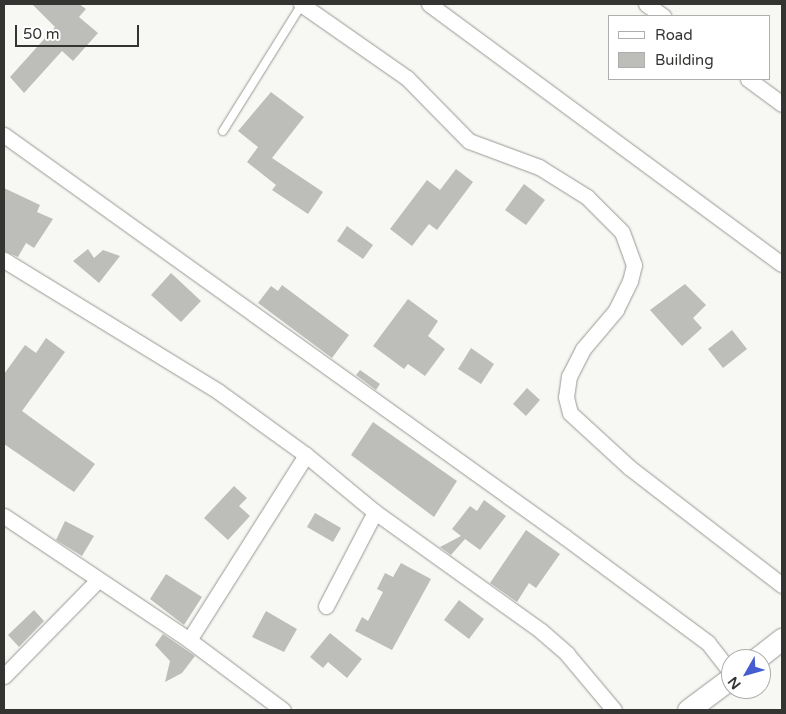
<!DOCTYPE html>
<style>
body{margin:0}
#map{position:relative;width:786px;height:714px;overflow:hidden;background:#f7f8f3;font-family:"Varela Round",sans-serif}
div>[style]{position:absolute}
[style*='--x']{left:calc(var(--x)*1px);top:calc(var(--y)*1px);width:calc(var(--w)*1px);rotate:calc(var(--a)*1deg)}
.building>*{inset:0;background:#bdbeba}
.roads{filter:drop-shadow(0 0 1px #979894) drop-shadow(0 0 1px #979894)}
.lane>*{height:8px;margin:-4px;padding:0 4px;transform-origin:4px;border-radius:4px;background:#fff}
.street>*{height:15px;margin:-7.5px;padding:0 7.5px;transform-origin:7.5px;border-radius:7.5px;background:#fff}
.secondary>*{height:21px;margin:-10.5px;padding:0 10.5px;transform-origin:10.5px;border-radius:10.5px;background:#fff}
span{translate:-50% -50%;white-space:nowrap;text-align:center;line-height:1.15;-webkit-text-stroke:4.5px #fff;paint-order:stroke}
.frame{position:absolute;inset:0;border:5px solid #343533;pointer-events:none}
.legend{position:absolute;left:608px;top:15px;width:162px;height:65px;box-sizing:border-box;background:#fff;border:1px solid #aeaead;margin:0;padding:6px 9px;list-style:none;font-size:15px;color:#343533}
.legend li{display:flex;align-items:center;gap:10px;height:25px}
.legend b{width:25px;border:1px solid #aeaead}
.north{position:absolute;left:721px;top:649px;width:50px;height:50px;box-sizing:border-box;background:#fff;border:1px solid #aeaead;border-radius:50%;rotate:232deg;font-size:14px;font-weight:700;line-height:20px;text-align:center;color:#343533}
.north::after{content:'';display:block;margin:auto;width:18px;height:22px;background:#455dd0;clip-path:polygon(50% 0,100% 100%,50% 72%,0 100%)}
.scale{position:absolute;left:15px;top:25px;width:124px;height:22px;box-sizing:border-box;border:2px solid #343533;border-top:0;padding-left:6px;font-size:15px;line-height:18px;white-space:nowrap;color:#343533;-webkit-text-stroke:4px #fff;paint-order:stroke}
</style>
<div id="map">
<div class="building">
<div style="clip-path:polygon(32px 4px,79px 4px,86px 9px,79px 17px,98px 33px,73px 61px,62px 51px,24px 93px,10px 77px,55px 27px)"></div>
<div style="clip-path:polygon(271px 92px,304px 117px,272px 158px,323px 192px,308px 214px,272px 190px,276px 185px,247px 162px,258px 147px,238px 131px)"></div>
<div style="clip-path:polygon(456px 169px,473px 182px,437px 230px,429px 224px,412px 246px,390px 229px,427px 180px,440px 190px)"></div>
<div style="clip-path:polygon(524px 184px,545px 200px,526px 225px,505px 210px)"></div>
<div style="clip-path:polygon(4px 188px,40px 205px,37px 212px,53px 219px,34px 248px,26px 243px,18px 257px,4px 251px)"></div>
<div style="clip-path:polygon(347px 226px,373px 245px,363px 259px,337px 241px)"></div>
<div style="clip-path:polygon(88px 249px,94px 258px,103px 250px,120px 256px,99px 283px,73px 261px)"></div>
<div style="clip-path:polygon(171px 273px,201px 301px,181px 322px,151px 295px)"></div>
<div style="clip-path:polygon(685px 284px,706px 305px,693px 318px,702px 328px,682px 346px,650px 310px)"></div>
<div style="clip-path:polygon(282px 285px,349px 335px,332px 358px,258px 303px,271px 286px,278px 291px)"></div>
<div style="clip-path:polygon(408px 299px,438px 321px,428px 336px,445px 349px,425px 376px,408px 364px,404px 369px,373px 346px)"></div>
<div style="clip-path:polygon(732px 330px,747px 349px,723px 368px,708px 349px)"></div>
<div style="clip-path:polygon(46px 338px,65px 352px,22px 411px,95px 464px,74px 492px,4px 444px,4px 374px,25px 345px,36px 353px)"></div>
<div style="clip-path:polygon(471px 348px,494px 364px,481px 384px,458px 369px)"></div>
<div style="clip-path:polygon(360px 370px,380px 384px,376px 390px,356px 375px)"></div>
<div style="clip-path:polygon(527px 388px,540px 400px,526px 416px,513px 404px)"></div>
<div style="clip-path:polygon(373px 422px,457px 481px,434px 517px,351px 455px)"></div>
<div style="clip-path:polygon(234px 486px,247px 498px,239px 506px,250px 516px,228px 540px,204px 518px)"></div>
<div style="clip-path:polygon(484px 500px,506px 516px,480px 550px,465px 539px,451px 555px,440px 547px,461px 536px,452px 529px,470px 506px,477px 511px)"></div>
<div style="clip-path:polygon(315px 513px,341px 528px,333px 542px,307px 527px)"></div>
<div style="clip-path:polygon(65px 521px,94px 536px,82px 556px,56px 540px)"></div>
<div style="clip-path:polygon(526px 530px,560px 554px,536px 588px,529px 583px,517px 602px,490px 583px)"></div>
<div style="clip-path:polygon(401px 563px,431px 579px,392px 650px,355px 631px,362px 617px,368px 621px,383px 592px,377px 589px,385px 573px,393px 577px)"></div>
<div style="clip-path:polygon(166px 574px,202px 597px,184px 625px,150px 599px)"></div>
<div style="clip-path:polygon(459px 600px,484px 619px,469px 639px,444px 620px)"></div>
<div style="clip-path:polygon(34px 610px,44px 621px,19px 647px,8px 635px)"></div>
<div style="clip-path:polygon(266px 611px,297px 629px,284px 652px,252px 637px)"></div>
<div style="clip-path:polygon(330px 633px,362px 659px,347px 678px,328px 662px,323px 668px,310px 657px)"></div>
<div style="clip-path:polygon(163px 634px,195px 656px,182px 673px,165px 682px,170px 661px,155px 645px)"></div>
</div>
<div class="roads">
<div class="lane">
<div style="--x:223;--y:131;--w:150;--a:-58.1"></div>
</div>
<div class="street">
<div style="--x:301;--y:4;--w:129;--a:34.9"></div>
<div style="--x:407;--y:78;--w:88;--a:45.5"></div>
<div style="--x:469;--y:141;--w:75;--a:20.4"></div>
<div style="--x:539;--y:167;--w:57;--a:32"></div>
<div style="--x:587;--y:197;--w:49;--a:45"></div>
<div style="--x:622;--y:232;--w:35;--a:70"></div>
<div style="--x:634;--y:265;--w:16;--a:104"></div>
<div style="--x:630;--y:281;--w:32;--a:116"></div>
<div style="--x:616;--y:310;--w:51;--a:130.2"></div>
<div style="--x:583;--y:349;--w:30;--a:117"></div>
<div style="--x:569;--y:376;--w:21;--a:98"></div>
<div style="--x:566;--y:397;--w:16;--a:76"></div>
<div style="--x:570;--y:413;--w:81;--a:42.5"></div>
<div style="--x:630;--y:468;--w:192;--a:37.6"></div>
<div style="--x:429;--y:4;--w:438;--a:36.4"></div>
<div style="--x:646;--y:4;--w:21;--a:35"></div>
<div style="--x:748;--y:79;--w:42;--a:36.3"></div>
<div style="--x:4;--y:135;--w:690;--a:35.62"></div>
<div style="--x:565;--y:537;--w:178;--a:36.5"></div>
<div style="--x:708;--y:643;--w:37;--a:52"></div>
<div style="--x:4;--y:260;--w:252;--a:31.5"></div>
<div style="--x:219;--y:392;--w:107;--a:35.9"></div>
<div style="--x:306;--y:455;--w:89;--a:39.6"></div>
<div style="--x:375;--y:512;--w:204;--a:35.6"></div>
<div style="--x:541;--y:631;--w:35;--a:41"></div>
<div style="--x:567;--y:654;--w:73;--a:50"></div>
<div style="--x:4;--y:516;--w:223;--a:33.8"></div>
<div style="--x:189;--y:640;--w:117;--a:36.7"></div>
<div style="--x:326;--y:606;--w:106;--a:-62.5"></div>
<div style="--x:189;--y:640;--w:219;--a:-57.7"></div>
<div style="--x:4;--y:676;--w:134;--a:-45.6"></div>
</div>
<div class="secondary">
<div style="--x:756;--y:659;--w:33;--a:-38"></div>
<div style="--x:688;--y:710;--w:54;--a:-36.7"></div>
</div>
</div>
<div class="frame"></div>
<ul class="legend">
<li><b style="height:6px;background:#fff"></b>Road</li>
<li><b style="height:14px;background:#bdbeba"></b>Building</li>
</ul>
<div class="north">N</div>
<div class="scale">50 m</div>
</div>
